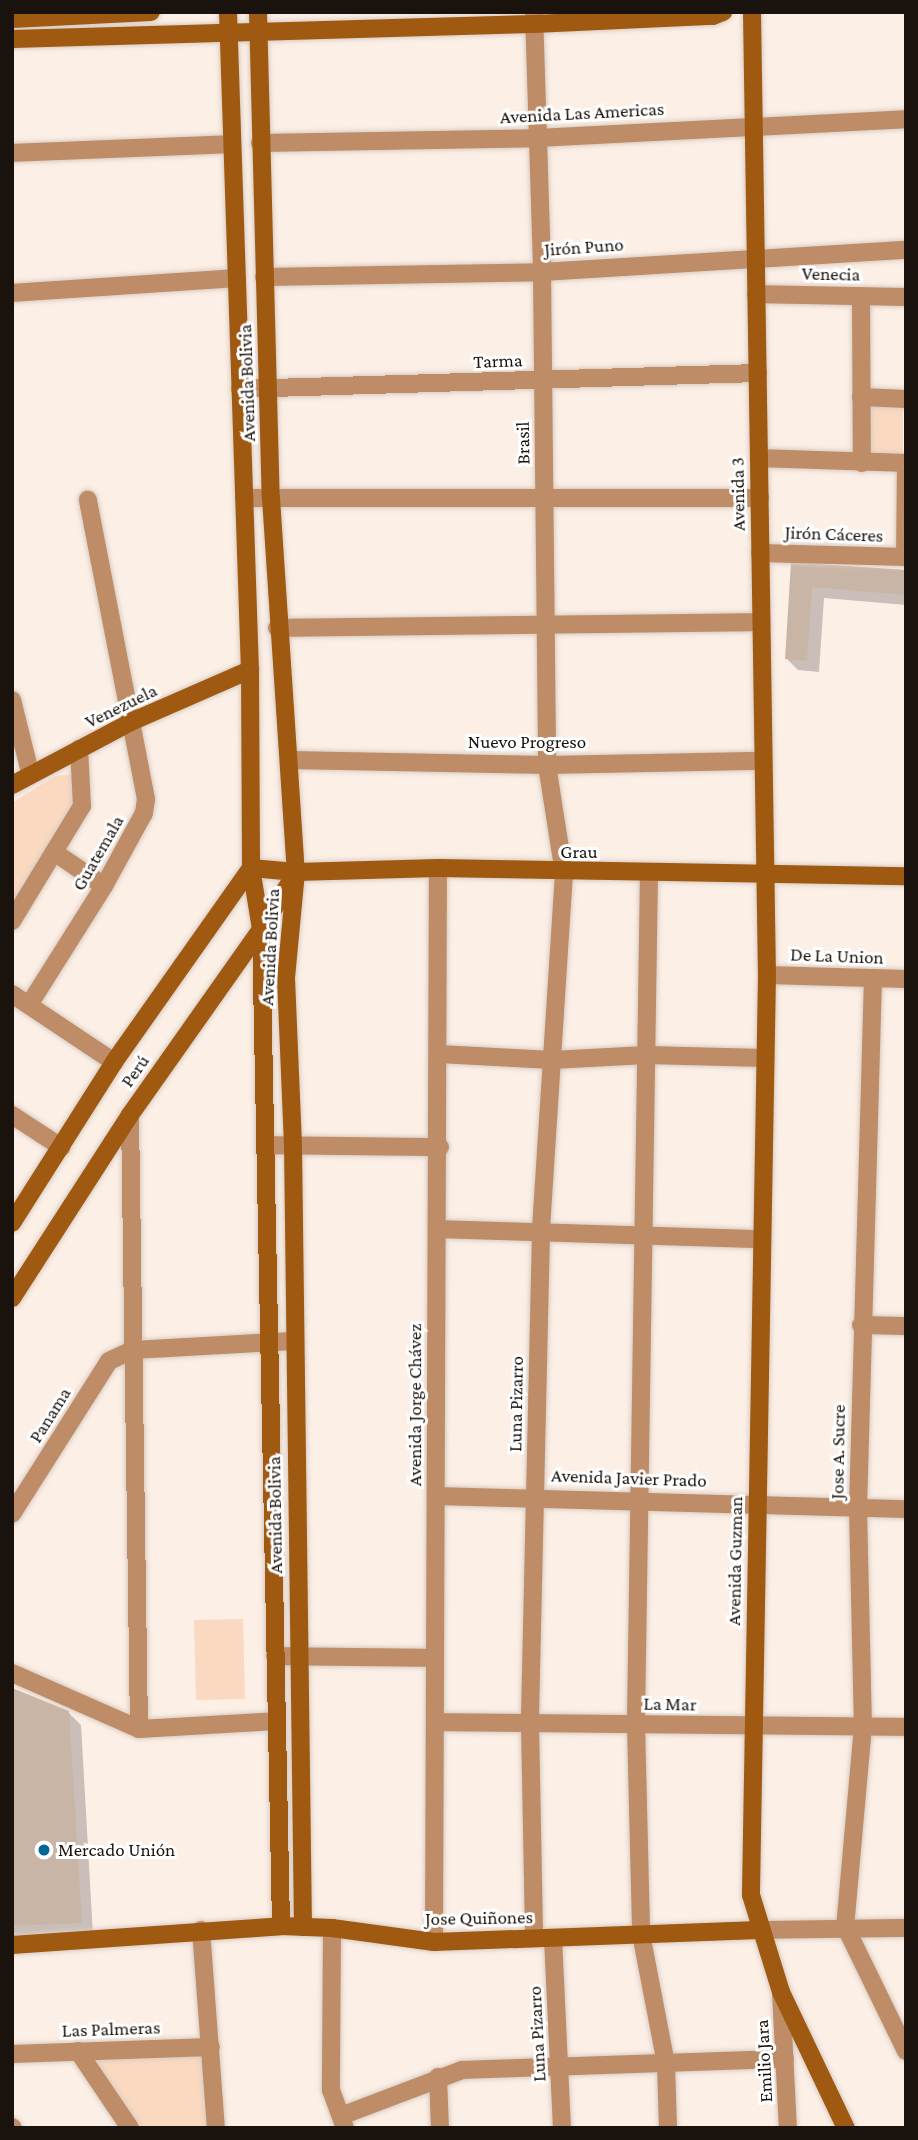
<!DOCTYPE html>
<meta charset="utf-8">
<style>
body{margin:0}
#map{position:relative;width:918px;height:2140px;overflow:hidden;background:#fcefe6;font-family:"Crimson Pro",serif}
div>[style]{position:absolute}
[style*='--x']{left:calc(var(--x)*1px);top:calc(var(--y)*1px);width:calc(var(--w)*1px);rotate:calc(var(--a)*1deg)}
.green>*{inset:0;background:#fad9c0}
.shadow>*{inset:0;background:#0003}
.building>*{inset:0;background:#c9b5a5}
.roads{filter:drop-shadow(0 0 2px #d8ccc3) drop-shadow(0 0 2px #d8ccc3)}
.street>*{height:18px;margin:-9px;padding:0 9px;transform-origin:9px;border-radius:9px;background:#be8c66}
.secondary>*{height:18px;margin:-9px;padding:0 9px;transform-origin:9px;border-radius:9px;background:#a05911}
.dots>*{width:19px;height:19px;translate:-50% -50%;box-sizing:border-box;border:4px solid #fff;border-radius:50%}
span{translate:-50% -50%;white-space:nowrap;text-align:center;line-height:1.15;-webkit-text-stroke:6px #fff;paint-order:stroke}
.street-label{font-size:19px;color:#1a130d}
.poi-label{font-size:19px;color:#1a130d}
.left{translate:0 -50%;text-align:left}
.frame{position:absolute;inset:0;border:14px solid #1a130d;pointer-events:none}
</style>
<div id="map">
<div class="green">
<div style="clip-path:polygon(868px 407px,903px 407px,903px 461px,868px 461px)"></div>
<div style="clip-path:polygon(72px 774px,79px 808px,12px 913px,12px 803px,55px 776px)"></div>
<div style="clip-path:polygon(243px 1619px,245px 1699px,196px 1700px,194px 1620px)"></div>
<div style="clip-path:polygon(204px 2053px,209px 2128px,139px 2128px,89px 2057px)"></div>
</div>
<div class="shadow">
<div style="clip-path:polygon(793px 564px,906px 572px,906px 605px,824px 598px,819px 672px,798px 670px,786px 658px)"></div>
<div style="clip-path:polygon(12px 1688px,68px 1712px,81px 1725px,93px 1935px,12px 1938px)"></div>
</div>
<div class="building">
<div style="clip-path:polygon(791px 562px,906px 570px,906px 595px,812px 587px,807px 661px,785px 659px)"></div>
<div style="clip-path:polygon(12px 1688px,69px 1711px,82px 1923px,12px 1926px)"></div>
</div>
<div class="roads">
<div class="street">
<div style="--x:534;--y:12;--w:260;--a:88.2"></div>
<div style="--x:542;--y:272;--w:493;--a:89.4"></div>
<div style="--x:547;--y:765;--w:109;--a:81.1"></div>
<div style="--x:564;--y:873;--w:360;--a:93.7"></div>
<div style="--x:541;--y:1232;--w:492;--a:91.3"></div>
<div style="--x:530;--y:1724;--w:213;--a:88.9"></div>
<div style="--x:260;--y:143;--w:277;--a:-1"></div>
<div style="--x:537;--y:138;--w:369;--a:-2.9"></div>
<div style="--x:12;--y:153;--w:220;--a:-2.3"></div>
<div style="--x:264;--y:277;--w:278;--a:-1"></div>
<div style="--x:542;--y:272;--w:365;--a:-3.5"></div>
<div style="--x:12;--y:293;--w:225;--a:-3.8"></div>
<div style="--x:756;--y:294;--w:150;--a:1.1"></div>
<div style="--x:861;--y:296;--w:167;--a:89.7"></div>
<div style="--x:240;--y:389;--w:518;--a:-1.77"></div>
<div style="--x:861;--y:397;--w:45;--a:2.5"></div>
<div style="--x:759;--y:458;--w:147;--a:1.9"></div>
<div style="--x:906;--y:463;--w:94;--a:90.6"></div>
<div style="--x:244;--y:498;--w:516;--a:0"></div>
<div style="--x:760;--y:553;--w:146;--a:1.6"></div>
<div style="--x:277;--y:628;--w:484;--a:-0.7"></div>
<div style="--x:12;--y:700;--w:74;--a:76"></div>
<div style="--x:289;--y:760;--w:258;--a:1.1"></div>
<div style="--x:547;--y:765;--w:216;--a:-1.1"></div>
<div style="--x:54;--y:852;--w:60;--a:34.2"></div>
<div style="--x:649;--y:873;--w:851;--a:90.88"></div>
<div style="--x:636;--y:1724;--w:210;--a:88.6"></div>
<div style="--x:641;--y:1934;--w:132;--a:79.1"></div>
<div style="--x:666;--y:2064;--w:64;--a:88.2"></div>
<div style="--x:12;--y:921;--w:135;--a:-58.7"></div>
<div style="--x:82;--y:806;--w:57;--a:-93"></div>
<div style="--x:767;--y:975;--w:139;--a:1.6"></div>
<div style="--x:873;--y:978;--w:530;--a:91.62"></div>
<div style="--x:858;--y:1508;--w:218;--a:88.7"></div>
<div style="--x:863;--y:1726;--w:201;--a:95.1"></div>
<div style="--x:845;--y:1926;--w:139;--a:64"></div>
<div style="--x:12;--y:994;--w:123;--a:33.7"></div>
<div style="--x:29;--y:1005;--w:141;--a:-57.8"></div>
<div style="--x:104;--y:886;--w:83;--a:-61.3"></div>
<div style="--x:144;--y:813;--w:14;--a:-82"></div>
<div style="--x:146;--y:799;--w:305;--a:-101"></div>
<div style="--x:439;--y:1054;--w:113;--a:3"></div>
<div style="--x:552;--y:1060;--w:94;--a:-3"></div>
<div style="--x:646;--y:1055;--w:119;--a:1.4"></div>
<div style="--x:12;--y:1115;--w:59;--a:33.1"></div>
<div style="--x:130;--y:1115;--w:614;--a:89.16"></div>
<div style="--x:266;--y:1145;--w:174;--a:0.7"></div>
<div style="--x:437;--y:1229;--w:324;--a:1.8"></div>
<div style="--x:861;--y:1325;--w:45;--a:1.3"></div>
<div style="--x:436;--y:1496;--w:470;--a:1.6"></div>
<div style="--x:12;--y:1514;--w:181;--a:-57.6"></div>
<div style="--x:109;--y:1361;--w:26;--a:-25"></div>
<div style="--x:133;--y:1350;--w:160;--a:-3.2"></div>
<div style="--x:275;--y:1656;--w:160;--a:0.7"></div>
<div style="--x:12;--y:1673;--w:139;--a:23.8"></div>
<div style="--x:139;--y:1729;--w:137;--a:-3.3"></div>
<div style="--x:435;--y:1722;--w:471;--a:0.6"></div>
<div style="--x:332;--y:1928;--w:162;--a:90.4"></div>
<div style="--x:331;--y:2090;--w:40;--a:69.8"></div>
<div style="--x:201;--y:1930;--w:199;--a:85.7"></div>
<div style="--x:759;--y:1930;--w:147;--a:-0.8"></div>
<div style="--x:553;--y:1938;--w:190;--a:87.3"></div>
<div style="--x:434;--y:1942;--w:1074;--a:-89.79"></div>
<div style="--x:781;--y:1992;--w:136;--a:87.1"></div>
<div style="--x:78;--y:2051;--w:93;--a:56"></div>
<div style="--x:12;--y:2054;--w:199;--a:-2"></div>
<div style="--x:438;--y:2077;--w:51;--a:87.8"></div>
<div style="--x:341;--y:2116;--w:129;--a:-20.8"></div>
<div style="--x:462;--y:2070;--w:323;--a:-2"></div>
<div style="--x:12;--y:2127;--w:1;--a:45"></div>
</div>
<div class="secondary">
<div style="--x:228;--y:12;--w:658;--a:88.09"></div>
<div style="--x:250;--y:670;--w:198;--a:89.7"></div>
<div style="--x:251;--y:868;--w:62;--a:80.7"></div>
<div style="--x:261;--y:929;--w:997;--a:88.85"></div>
<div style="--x:258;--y:12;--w:486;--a:88.5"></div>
<div style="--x:271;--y:498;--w:375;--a:86.2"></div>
<div style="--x:296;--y:872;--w:106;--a:95.4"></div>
<div style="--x:286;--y:978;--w:167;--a:87.6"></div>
<div style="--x:293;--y:1145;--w:782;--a:89.27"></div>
<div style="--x:752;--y:12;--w:963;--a:89.11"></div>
<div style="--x:767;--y:975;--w:920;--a:91"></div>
<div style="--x:751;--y:1895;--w:102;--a:72.8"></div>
<div style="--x:781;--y:1992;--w:151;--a:64.5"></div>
<div style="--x:12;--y:19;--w:139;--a:-2.9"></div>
<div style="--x:12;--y:39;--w:522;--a:-1.65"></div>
<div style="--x:534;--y:24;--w:179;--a:-2.6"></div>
<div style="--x:713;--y:16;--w:11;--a:-22"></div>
<div style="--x:12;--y:785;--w:135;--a:-27.9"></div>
<div style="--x:131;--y:722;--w:130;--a:-23.6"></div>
<div style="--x:251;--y:868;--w:45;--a:5.1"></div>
<div style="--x:296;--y:872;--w:142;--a:-1.6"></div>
<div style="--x:438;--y:868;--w:468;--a:1"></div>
<div style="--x:12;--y:1223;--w:191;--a:-57.6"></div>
<div style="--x:114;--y:1062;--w:237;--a:-54.8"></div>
<div style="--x:12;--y:1298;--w:218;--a:-57.2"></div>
<div style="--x:130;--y:1115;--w:228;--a:-54.8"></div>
<div style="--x:261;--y:929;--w:62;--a:-58.1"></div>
<div style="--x:12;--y:1945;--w:270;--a:-4"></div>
<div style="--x:281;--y:1926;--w:51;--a:2.2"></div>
<div style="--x:332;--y:1928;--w:103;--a:7.8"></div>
<div style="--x:434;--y:1942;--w:325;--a:-2.1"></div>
</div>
</div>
<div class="dots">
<div style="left:44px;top:1850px;background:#026795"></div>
</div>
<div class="street-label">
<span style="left:582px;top:113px;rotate:-3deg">Avenida Las Americas</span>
<span style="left:584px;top:247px;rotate:-4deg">Jirón Puno</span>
<span style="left:831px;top:274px;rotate:1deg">Venecia</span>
<span style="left:498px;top:361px;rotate:-2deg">Tarma</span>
<span style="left:247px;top:383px;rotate:-92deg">Avenida Bolivia</span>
<span style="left:523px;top:443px;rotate:-91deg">Brasil</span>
<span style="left:738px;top:494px;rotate:-91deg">Avenida 3</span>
<span style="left:834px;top:534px;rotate:2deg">Jirón Cáceres</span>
<span style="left:121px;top:706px;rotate:-26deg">Venezuela</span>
<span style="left:527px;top:742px">Nuevo Progreso</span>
<span style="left:579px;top:852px">Grau</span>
<span style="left:98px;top:853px;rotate:-60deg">Guatemala</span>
<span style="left:270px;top:947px;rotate:-87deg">Avenida Bolivia</span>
<span style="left:837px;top:956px;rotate:2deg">De La Union</span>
<span style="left:135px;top:1071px;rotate:-55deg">Perú</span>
<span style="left:516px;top:1404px;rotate:-89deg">Luna Pizarro</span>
<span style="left:415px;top:1405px;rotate:-90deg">Avenida Jorge Chávez</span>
<span style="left:50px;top:1415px;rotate:-58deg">Panama</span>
<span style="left:838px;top:1452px;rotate:-89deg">Jose A. Sucre</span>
<span style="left:629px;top:1478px;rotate:2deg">Avenida Javier Prado</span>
<span style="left:275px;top:1515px;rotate:-91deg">Avenida Bolivia</span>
<span style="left:735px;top:1561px;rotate:-89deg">Avenida Guzman</span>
<span style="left:670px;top:1704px;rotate:1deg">La Mar</span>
<span style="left:479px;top:1918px;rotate:-1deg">Jose Quiñones</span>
<span style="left:111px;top:2029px;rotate:-2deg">Las Palmeras</span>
<span style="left:537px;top:2034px;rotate:-93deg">Luna Pizarro</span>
<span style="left:764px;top:2061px;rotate:-93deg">Emilio Jara</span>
</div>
<div class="poi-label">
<span class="left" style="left:58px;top:1850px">Mercado Unión</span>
</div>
<div class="frame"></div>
</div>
